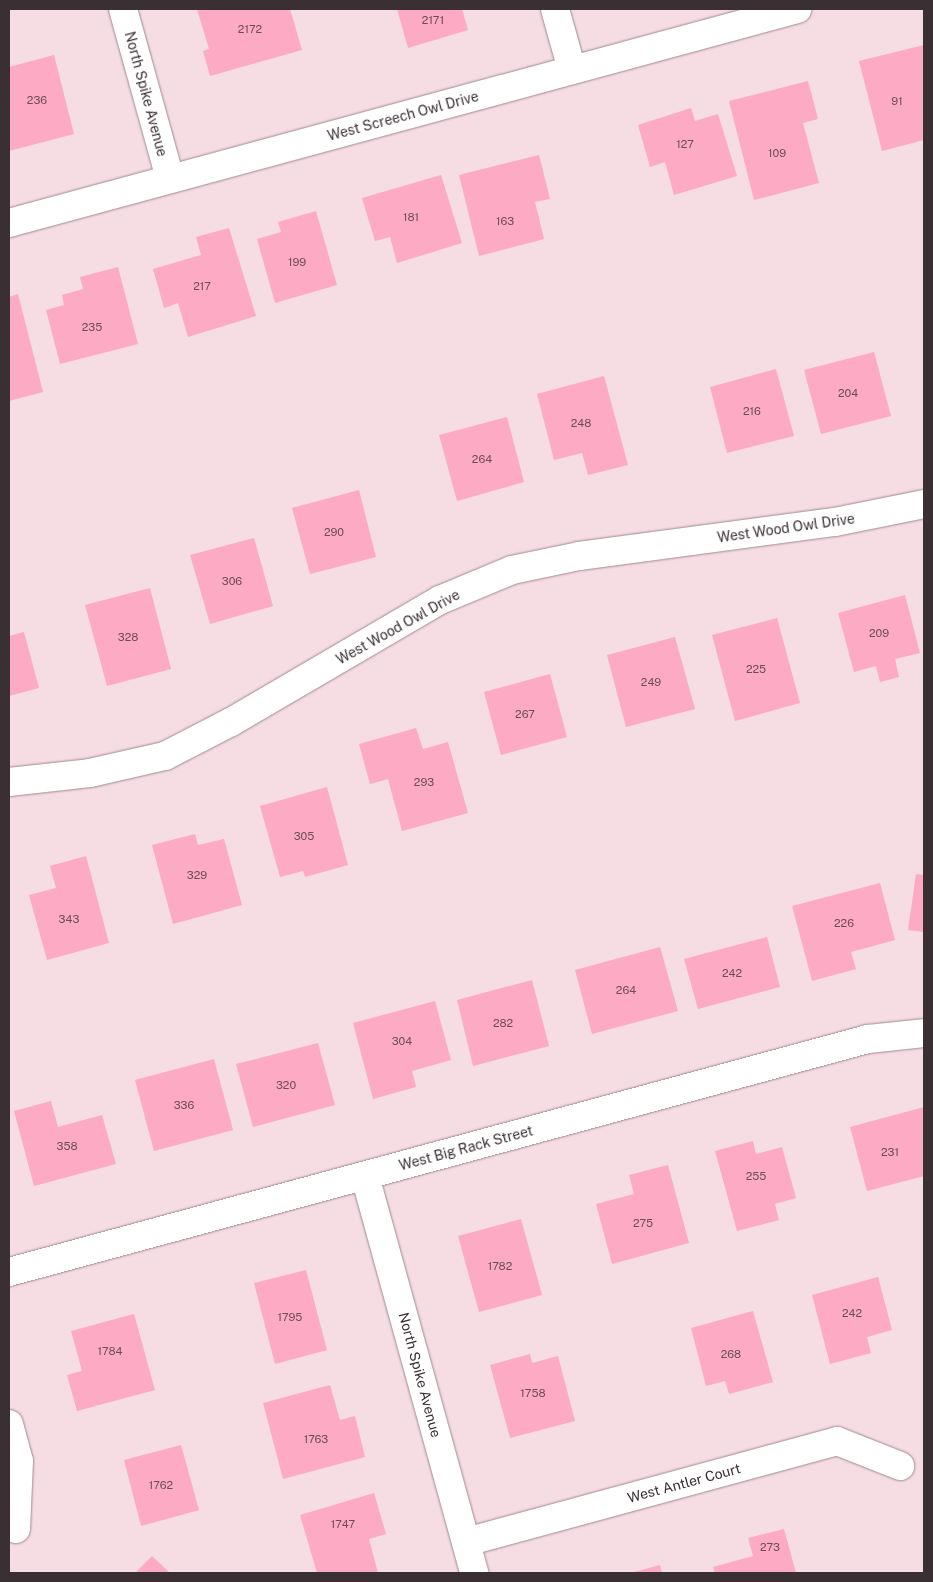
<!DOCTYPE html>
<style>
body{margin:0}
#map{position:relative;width:933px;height:1582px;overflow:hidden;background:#f6dce3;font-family:"Public Sans",sans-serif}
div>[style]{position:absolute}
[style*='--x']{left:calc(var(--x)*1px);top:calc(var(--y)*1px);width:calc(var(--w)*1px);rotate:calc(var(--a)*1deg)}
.building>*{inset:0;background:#fdaac4}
.roads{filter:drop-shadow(0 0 1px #a28a91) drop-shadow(0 0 1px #a28a91)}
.minor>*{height:28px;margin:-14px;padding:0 14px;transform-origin:14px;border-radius:14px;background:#fff}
span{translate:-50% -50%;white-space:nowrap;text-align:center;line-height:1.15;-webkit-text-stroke:5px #fff;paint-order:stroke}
.number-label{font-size:11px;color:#6b4e57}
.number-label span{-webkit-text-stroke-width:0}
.street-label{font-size:14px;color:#3a3033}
.frame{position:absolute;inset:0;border:10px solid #3a3033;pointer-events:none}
</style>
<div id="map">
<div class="building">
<div style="clip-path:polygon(197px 9px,290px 9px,302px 50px,210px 76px,203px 51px,209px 49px)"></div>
<div style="clip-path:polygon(397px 9px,462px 9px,468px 30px,408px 48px)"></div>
<div style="clip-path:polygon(924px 45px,924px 140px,882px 151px,859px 61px)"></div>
<div style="clip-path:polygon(54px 55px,74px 134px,9px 151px,9px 67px)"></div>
<div style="clip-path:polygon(808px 81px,818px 119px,803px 123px,819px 183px,754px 200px,729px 101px)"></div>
<div style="clip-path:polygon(691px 108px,695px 121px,718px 114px,737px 176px,674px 195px,665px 162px,650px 167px,638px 125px)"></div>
<div style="clip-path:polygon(539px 155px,550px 199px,535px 202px,544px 239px,479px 256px,459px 175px)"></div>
<div style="clip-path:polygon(441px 175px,462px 243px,397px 263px,390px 237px,375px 241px,362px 198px)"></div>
<div style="clip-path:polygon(316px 211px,337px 285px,275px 303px,257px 239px,281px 232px,278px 222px)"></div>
<div style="clip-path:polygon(229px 228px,256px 316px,188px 337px,178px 303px,164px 308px,153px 269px,201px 255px,196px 237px)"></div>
<div style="clip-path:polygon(118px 267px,138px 344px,60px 364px,46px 310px,64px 305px,62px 295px,83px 289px,80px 277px)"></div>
<div style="clip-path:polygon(18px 294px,43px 392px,9px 401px,9px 297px)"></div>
<div style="clip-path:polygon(874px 352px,891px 416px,821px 434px,804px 370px)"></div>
<div style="clip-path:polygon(776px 369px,794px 436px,727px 453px,710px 387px)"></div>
<div style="clip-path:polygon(604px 376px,628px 465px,588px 475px,582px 453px,554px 460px,537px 394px)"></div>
<div style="clip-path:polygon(507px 417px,524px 482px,457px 501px,439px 435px)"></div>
<div style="clip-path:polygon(359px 490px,376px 557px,310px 574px,292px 508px)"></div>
<div style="clip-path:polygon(254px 538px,273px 606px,210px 624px,190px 555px)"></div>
<div style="clip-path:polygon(150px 588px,171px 669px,107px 686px,85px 605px)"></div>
<div style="clip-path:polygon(905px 595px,920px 653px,895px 659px,899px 677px,880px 682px,876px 666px,854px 672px,838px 613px)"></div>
<div style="clip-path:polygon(777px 618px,800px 703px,735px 721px,712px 635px)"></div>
<div style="clip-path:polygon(24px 632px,39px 688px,9px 696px,9px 636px)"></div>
<div style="clip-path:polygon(675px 637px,695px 709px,626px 727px,607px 655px)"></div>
<div style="clip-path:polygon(550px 674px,567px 737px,501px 755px,484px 692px)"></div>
<div style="clip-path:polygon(416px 728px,423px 749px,448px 742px,468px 813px,402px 831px,388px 779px,370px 784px,359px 744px)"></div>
<div style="clip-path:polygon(327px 787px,348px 865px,305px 877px,303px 871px,280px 877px,260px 806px)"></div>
<div style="clip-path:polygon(195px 834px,198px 845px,224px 839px,242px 905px,173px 924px,152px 845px)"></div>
<div style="clip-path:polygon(86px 856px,109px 943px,47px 960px,29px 895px,56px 888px,50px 866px)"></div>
<div style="clip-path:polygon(916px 874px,924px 875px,924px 932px,908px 930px)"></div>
<div style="clip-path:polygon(880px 883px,895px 940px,851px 952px,856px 969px,812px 981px,792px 906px)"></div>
<div style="clip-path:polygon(767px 937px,780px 987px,698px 1009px,684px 959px)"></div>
<div style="clip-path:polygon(660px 947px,678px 1011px,592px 1034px,575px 970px)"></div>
<div style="clip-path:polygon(532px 980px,549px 1046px,473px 1066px,457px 1000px)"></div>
<div style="clip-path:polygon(435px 1001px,451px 1060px,412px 1071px,416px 1087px,373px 1099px,353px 1023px)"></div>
<div style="clip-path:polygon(318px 1043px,335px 1105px,253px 1127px,236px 1064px)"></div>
<div style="clip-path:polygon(214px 1059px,233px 1130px,154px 1151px,135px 1080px)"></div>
<div style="clip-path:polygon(51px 1101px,58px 1127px,102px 1115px,116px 1164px,34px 1186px,14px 1111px)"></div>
<div style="clip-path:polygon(924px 1107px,924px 1176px,867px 1191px,850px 1127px)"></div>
<div style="clip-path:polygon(753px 1141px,756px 1154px,782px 1147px,796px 1198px,775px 1204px,779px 1220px,737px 1231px,715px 1151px)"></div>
<div style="clip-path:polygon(668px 1165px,689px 1243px,612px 1264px,596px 1204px,634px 1194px,629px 1175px)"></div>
<div style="clip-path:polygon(521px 1219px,542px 1295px,479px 1312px,458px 1236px)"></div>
<div style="clip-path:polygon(306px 1270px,327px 1350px,275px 1364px,254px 1283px)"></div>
<div style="clip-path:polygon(878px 1277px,892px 1330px,867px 1337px,871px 1353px,830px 1364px,812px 1295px)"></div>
<div style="clip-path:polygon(753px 1311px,773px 1382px,729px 1394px,725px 1381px,706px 1386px,691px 1328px)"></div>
<div style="clip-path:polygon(134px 1314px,155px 1390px,77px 1411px,67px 1375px,82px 1371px,71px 1331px)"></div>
<div style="clip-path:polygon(530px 1354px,532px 1363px,558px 1356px,575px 1421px,510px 1438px,490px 1365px)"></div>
<div style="clip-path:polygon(330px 1385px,340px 1420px,355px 1416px,365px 1457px,283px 1479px,263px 1403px)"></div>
<div style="clip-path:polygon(181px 1445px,199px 1510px,141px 1526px,124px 1460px)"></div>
<div style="clip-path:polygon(374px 1493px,386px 1534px,369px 1539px,378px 1573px,317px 1573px,300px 1515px)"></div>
<div style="clip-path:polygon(784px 1529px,796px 1573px,715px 1573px,713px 1567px,753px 1556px,748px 1538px)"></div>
<div style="clip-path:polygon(152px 1556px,170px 1573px,135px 1573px)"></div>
<div style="clip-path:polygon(660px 1565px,662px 1573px,630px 1573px)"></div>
</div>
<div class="roads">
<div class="minor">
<div style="--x:123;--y:9;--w:176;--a:74.5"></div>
<div style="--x:555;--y:9;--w:63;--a:74.4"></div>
<div style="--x:9;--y:223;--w:817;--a:-15.19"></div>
<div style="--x:9;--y:782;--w:81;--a:-6.3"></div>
<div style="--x:90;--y:773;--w:77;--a:-12.8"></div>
<div style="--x:165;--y:756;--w:74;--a:-27.3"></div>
<div style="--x:231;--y:722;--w:242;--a:-30.3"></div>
<div style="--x:440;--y:600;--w:78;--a:-22.6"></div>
<div style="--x:512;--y:570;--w:68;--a:-11.8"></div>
<div style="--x:579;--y:556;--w:258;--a:-7.6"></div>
<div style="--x:835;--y:522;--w:91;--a:-11.4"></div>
<div style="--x:365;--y:1176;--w:412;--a:74.6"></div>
<div style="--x:9;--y:1272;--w:890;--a:-15.18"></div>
<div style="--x:868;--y:1039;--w:56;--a:-6.1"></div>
<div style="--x:9;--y:1424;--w:38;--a:75"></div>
<div style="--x:19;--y:1461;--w:68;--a:92.5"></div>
<div style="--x:466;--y:1542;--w:385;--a:-15.2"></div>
<div style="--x:837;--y:1441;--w:68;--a:21.6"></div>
</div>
</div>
<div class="number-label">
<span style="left:433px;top:20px">2171</span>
<span style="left:250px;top:29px">2172</span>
<span style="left:37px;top:100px">236</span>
<span style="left:897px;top:101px">91</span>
<span style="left:685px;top:144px">127</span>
<span style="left:777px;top:153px">109</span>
<span style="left:411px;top:217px">181</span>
<span style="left:505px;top:221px">163</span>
<span style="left:297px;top:262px">199</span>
<span style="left:202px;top:286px">217</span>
<span style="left:92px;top:327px">235</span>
<span style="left:848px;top:393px">204</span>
<span style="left:752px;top:411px">216</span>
<span style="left:581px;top:423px">248</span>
<span style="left:482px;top:459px">264</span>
<span style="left:334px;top:532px">290</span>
<span style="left:232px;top:581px">306</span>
<span style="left:879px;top:633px">209</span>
<span style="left:128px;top:637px">328</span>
<span style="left:756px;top:669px">225</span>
<span style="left:651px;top:682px">249</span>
<span style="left:525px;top:714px">267</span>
<span style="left:424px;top:782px">293</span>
<span style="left:304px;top:836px">305</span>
<span style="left:197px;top:875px">329</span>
<span style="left:69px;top:919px">343</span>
<span style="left:844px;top:923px">226</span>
<span style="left:732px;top:973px">242</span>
<span style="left:626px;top:990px">264</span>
<span style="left:503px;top:1023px">282</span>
<span style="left:402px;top:1041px">304</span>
<span style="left:286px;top:1085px">320</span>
<span style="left:184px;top:1105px">336</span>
<span style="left:67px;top:1146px">358</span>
<span style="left:890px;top:1152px">231</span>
<span style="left:756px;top:1176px">255</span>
<span style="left:643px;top:1223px">275</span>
<span style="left:500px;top:1266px">1782</span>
<span style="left:852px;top:1313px">242</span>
<span style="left:290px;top:1317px">1795</span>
<span style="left:110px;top:1351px">1784</span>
<span style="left:731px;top:1354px">268</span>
<span style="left:533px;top:1393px">1758</span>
<span style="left:316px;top:1439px">1763</span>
<span style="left:161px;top:1485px">1762</span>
<span style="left:343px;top:1524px">1747</span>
<span style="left:770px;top:1547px">273</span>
</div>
<div class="street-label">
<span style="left:146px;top:94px;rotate:75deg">North Spike Avenue</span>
<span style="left:403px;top:116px;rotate:-15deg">West Screech Owl Drive</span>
<span style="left:786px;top:528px;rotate:-8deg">West Wood Owl Drive</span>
<span style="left:398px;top:627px;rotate:-29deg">West Wood Owl Drive</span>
<span style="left:466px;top:1148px;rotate:-15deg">West Big Rack Street</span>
<span style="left:420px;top:1375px;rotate:75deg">North Spike Avenue</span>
<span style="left:684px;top:1483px;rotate:-15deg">West Antler Court</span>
</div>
<div class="frame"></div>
</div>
